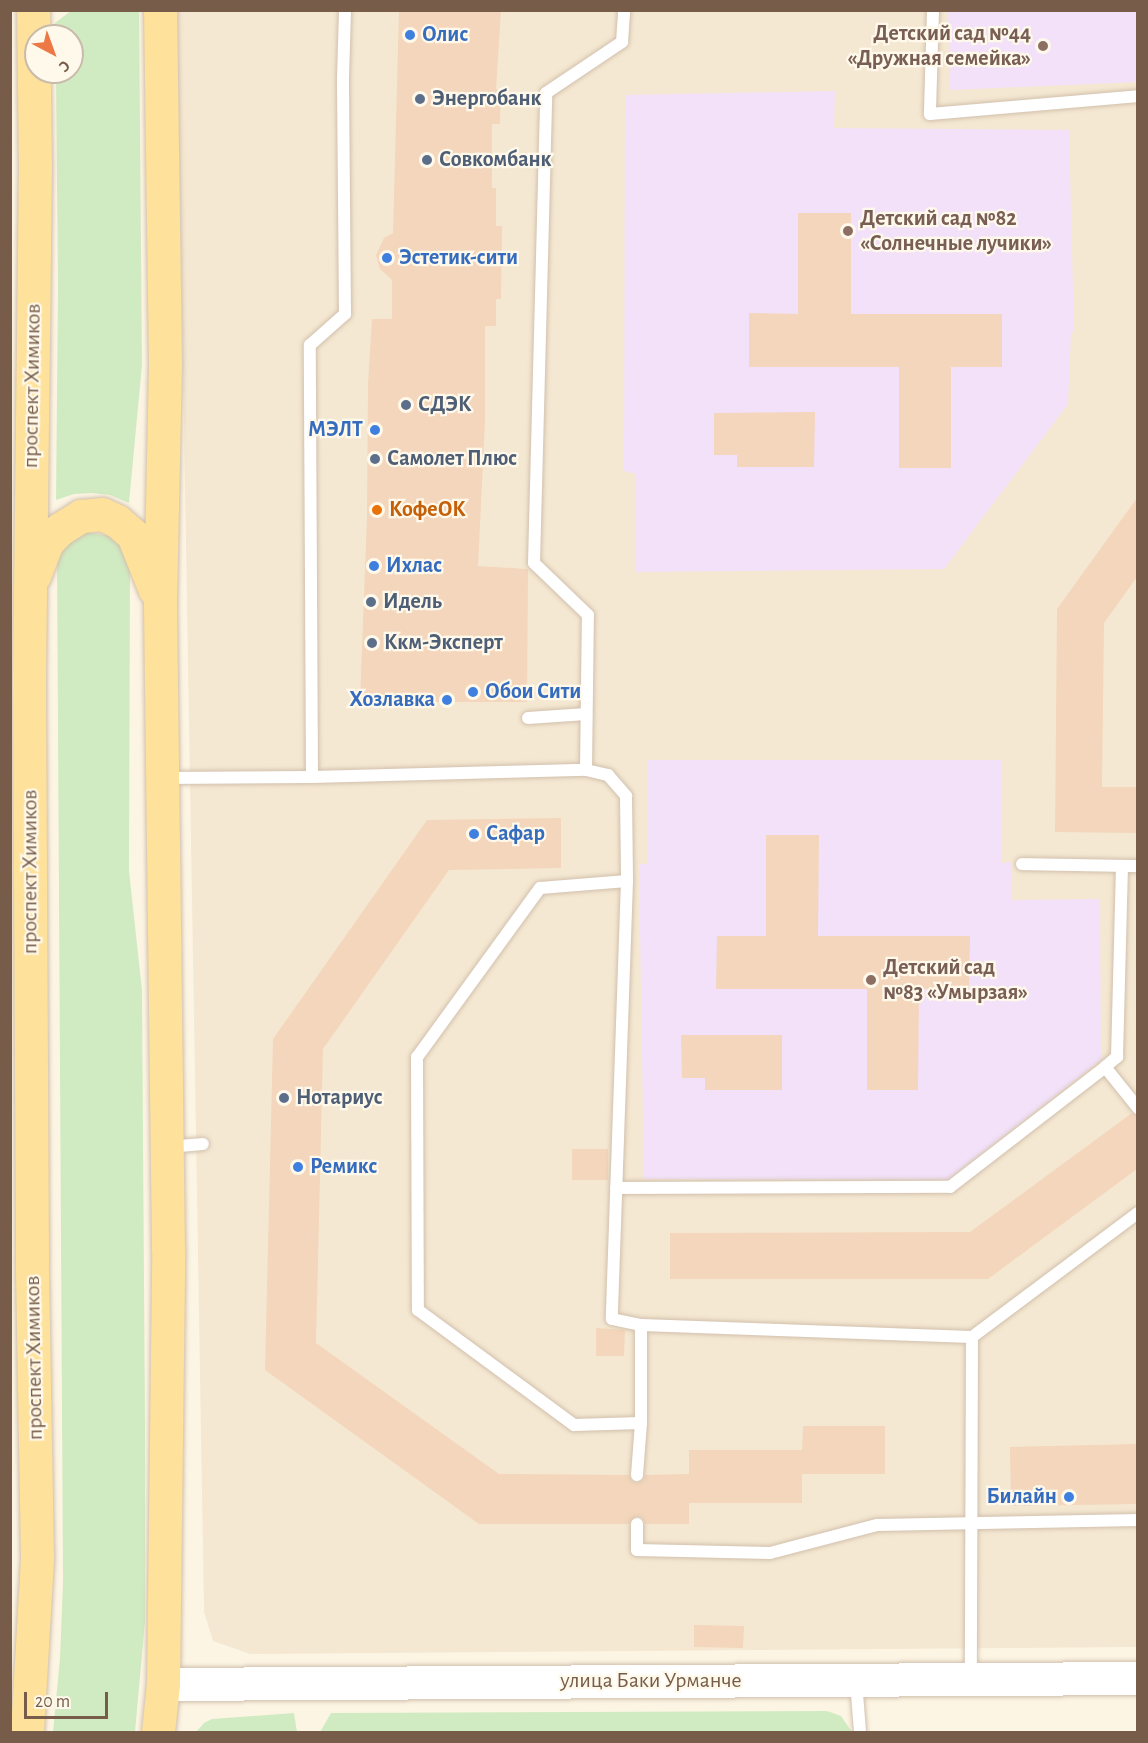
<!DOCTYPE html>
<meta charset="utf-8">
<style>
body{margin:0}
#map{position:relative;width:1148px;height:1743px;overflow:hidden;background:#fdf5e4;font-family:"Alegreya Sans",sans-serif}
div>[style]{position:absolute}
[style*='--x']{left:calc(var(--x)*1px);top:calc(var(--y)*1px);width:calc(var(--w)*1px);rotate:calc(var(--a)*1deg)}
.residential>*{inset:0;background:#f5e8d2}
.education>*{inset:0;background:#f2e1f9}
.green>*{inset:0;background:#d0ebc2}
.building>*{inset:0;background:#f3d6bb}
.roads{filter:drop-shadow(0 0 2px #d1c0ad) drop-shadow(0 0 2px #d1c0ad)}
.lane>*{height:12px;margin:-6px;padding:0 6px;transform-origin:6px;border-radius:6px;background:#fff}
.secondary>*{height:33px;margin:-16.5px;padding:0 16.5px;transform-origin:16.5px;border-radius:16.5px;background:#fff}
.primary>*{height:33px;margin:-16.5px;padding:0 16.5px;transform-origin:16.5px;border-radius:16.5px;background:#fee19b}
.dots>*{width:16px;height:16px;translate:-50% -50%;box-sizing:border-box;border:3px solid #fff9eb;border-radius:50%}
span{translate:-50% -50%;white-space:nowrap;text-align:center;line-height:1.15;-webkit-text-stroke:4.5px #fff9eb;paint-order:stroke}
.education-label{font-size:22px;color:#785e54;font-weight:700}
.right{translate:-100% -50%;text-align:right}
.left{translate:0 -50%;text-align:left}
.shop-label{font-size:22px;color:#366cbe;font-weight:700}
.service-label{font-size:22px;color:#4e5e75;font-weight:700}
.street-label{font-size:22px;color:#775d49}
.food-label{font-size:22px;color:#c56008;font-weight:700}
.frame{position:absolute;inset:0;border:12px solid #775d49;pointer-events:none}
.north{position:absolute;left:24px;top:24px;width:60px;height:60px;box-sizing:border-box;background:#fff9eb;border:2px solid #c9bbaa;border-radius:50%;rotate:139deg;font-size:16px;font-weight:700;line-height:24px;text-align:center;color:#775d49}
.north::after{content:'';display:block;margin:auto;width:21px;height:27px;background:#eb7845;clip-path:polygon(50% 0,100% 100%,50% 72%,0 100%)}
.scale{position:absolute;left:24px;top:1692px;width:84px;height:27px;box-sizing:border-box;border:3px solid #775d49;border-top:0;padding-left:8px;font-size:18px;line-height:21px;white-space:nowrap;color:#775d49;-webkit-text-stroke:4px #fff9eb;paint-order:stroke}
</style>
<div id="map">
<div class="residential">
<div style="clip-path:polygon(177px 11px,1137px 11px,1137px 1647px,250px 1654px,213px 1641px,204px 1612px)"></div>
</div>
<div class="education">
<div style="clip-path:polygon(948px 11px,1137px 11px,1137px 82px,950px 90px)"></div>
<div style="clip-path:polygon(835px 91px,834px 128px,1069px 130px,1074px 332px,1071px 332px,1068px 404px,944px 569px,635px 572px,636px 474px,624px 471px,625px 95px)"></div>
<div style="clip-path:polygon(647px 760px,1001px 760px,1002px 863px,1011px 862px,1011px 900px,1100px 899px,1101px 1060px,948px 1180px,644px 1179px,639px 864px,647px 864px)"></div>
</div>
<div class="green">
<div style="clip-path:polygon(72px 10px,139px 11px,142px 365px,129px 503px,110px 495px,93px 493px,74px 494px,56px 500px,58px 285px,56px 72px,72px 72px,72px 36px,55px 36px,55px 23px)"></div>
<div style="clip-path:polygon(88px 532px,115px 537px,124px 546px,130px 571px,129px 871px,142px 990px,145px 1427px,145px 1621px,135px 1732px,53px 1732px,60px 1658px,63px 1582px,57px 560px,65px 546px,76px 536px)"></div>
<div style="clip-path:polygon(827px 1711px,841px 1716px,852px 1732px,320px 1732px,331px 1713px)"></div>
<div style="clip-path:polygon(294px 1713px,297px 1732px,196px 1732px,204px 1723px,212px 1719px)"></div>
</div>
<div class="building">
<div style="clip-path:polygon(399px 10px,501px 10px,496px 89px,501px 90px,500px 124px,492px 124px,492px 188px,496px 188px,496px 226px,502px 226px,501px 299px,496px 299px,496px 326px,485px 326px,485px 421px,478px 566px,528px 569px,527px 702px,360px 702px,367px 516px,368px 384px,372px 319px,392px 319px,392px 280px,380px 269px,376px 255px,384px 238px,393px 233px)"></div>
<div style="clip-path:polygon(798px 213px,851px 213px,851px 314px,1002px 314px,1002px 367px,951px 367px,951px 468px,899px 468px,899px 367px,749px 367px,749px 313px,798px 314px)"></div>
<div style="clip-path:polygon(815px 412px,814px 467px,737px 467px,737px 455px,714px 455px,714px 413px)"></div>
<div style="clip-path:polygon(1137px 498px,1137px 577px,1104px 623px,1102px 787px,1137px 787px,1137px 833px,1055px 832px,1057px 609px)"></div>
<div style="clip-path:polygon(561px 818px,561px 868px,449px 870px,323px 1049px,316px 1343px,499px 1474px,629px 1475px,632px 1481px,637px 1483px,643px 1480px,645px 1475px,689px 1474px,689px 1450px,802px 1450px,803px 1426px,885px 1426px,885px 1474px,802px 1474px,802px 1503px,689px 1503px,689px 1524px,645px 1524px,642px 1517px,636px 1516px,629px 1524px,479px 1524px,265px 1370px,273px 1039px,427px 820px)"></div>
<div style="clip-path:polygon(766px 835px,819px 835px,818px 936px,970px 936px,969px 989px,919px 989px,918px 1090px,867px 1090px,867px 989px,716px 989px,717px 936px,766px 936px)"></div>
<div style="clip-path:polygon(681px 1035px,782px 1035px,782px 1090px,705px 1090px,705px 1078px,682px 1078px)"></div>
<div style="clip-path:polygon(1132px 1113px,1137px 1116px,1137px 1169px,988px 1279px,670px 1279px,670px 1233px,970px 1232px)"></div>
<div style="clip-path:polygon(572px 1149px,608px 1149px,608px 1180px,572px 1180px)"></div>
<div style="clip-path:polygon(596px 1328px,625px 1330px,624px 1356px,596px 1356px)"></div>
<div style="clip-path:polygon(1137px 1444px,1137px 1504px,1011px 1506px,1010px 1447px)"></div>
<div style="clip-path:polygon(694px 1625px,744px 1626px,743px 1648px,694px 1647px)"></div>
</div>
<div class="roads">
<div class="lane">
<div style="--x:933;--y:10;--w:104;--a:91.7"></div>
<div style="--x:930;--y:114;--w:209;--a:-4.9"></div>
<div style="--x:528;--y:718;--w:58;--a:-3.9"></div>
<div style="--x:586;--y:770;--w:155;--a:-89.3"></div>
<div style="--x:588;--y:615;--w:75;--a:-136.1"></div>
<div style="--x:534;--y:563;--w:470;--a:-88.5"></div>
<div style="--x:546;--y:93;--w:92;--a:-33.9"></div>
<div style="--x:622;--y:42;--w:32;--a:-86"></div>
<div style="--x:312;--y:777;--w:274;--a:-1.5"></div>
<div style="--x:586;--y:770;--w:23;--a:13"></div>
<div style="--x:608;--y:775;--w:28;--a:49"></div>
<div style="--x:626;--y:796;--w:85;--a:89.3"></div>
<div style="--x:627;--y:881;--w:87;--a:175.4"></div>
<div style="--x:540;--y:888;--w:209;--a:126"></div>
<div style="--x:417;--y:1057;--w:253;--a:89.8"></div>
<div style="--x:418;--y:1310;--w:194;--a:36.4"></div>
<div style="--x:574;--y:1425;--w:67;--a:-1.7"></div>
<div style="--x:163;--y:778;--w:149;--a:-0.4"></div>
<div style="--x:312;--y:777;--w:432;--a:-90.3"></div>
<div style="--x:310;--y:345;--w:47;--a:-41.5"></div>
<div style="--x:345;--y:314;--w:236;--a:-90.5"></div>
<div style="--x:343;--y:78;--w:68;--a:-88.3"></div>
<div style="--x:1022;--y:864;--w:116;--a:1"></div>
<div style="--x:627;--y:881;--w:438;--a:92"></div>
<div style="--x:612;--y:1319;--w:30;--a:12"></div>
<div style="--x:641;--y:1325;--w:331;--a:2.1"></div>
<div style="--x:972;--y:1337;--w:341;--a:90.2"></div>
<div style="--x:1105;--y:1067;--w:16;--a:-40"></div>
<div style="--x:1117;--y:1057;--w:191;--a:-88.5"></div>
<div style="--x:168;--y:1147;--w:35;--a:-5"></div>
<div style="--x:616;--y:1188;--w:334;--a:-0.2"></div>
<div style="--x:950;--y:1187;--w:196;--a:-37.7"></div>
<div style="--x:1105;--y:1067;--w:53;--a:51.2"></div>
<div style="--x:972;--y:1337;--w:207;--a:-36.8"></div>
<div style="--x:637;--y:1475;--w:52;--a:-85.6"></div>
<div style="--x:641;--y:1423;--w:98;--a:-90"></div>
<div style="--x:637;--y:1524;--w:26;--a:90"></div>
<div style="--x:637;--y:1550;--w:133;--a:1.3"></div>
<div style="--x:770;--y:1553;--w:111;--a:-14.7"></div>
<div style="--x:877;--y:1525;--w:261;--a:-1.1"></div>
<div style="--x:856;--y:1681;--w:51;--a:85.5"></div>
</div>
<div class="secondary">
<div style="--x:163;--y:1684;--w:975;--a:-0.35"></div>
</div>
<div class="primary">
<div style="--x:34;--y:576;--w:36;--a:-69"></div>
<div style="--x:47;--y:542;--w:18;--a:-45"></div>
<div style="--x:60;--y:529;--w:25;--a:-32"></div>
<div style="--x:81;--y:516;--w:21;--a:-5"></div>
<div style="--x:102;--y:514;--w:17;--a:25"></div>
<div style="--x:117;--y:521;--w:21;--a:41"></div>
<div style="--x:133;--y:535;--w:59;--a:68.2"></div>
<div style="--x:27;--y:1732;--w:174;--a:-86.7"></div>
<div style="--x:37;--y:1558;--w:300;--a:-91"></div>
<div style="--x:32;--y:1258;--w:580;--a:-90.3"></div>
<div style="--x:29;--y:678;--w:510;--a:-89.33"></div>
<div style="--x:35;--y:168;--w:158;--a:-90.7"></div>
<div style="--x:158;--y:1732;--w:48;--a:-84.1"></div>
<div style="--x:163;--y:1684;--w:434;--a:-89.3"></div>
<div style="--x:168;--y:1250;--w:648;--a:-90.71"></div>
<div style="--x:160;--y:602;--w:237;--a:-88.8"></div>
<div style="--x:165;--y:365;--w:355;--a:-90.8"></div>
</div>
</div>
<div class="dots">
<div style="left:410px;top:35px;background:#3f7fe0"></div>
<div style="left:1043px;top:46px;background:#8d6e63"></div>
<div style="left:420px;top:99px;background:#5c6f8a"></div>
<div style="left:427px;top:160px;background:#5c6f8a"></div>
<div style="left:848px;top:231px;background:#8d6e63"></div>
<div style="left:387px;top:258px;background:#3f7fe0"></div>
<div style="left:406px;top:405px;background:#5c6f8a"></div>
<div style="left:375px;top:430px;background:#3f7fe0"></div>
<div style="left:375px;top:459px;background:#5c6f8a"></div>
<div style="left:377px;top:510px;background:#e8710a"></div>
<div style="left:374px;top:566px;background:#3f7fe0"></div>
<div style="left:371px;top:602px;background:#5c6f8a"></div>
<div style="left:372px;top:643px;background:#5c6f8a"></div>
<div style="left:473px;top:692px;background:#3f7fe0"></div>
<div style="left:447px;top:700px;background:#3f7fe0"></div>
<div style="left:474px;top:834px;background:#3f7fe0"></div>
<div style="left:871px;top:980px;background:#8d6e63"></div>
<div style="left:284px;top:1098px;background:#5c6f8a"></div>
<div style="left:298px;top:1167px;background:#3f7fe0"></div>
<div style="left:1069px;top:1497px;background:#3f7fe0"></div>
</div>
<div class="education-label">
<span class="right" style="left:1031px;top:46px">Детский сад №44<br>«Дружная семейка»</span>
<span class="left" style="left:860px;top:231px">Детский сад №82<br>«Солнечные лучики»</span>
<span class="left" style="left:883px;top:980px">Детский сад<br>№83 «Умырзая»</span>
</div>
<div class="shop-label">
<span class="left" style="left:422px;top:35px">Олис</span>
<span class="left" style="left:399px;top:258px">Эстетик-сити</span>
<span class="right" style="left:363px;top:430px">МЭЛТ</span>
<span class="left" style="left:386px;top:566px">Ихлас</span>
<span class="left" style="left:485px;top:692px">Обои Сити</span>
<span class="right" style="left:435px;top:700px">Хозлавка</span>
<span class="left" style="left:486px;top:834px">Сафар</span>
<span class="left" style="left:310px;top:1167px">Ремикс</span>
<span class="right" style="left:1057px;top:1497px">Билайн</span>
</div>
<div class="service-label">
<span class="left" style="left:432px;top:99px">Энергобанк</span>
<span class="left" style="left:439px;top:160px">Совкомбанк</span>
<span class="left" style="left:418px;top:405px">СДЭК</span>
<span class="left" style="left:387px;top:459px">Самолет Плюс</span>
<span class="left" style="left:383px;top:602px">Идель</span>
<span class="left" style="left:384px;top:643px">Ккм-Эксперт</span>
<span class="left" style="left:296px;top:1098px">Нотариус</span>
</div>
<div class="street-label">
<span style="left:32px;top:386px;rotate:-89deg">проспект Химиков</span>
<span style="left:30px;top:872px;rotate:-90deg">проспект Химиков</span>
<span style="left:34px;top:1358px;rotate:-91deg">проспект Химиков</span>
<span style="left:651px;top:1681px">улица Баки Урманче</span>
</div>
<div class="food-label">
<span class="left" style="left:389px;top:510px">КофеОК</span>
</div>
<div class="frame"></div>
<div class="north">С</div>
<div class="scale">20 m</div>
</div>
